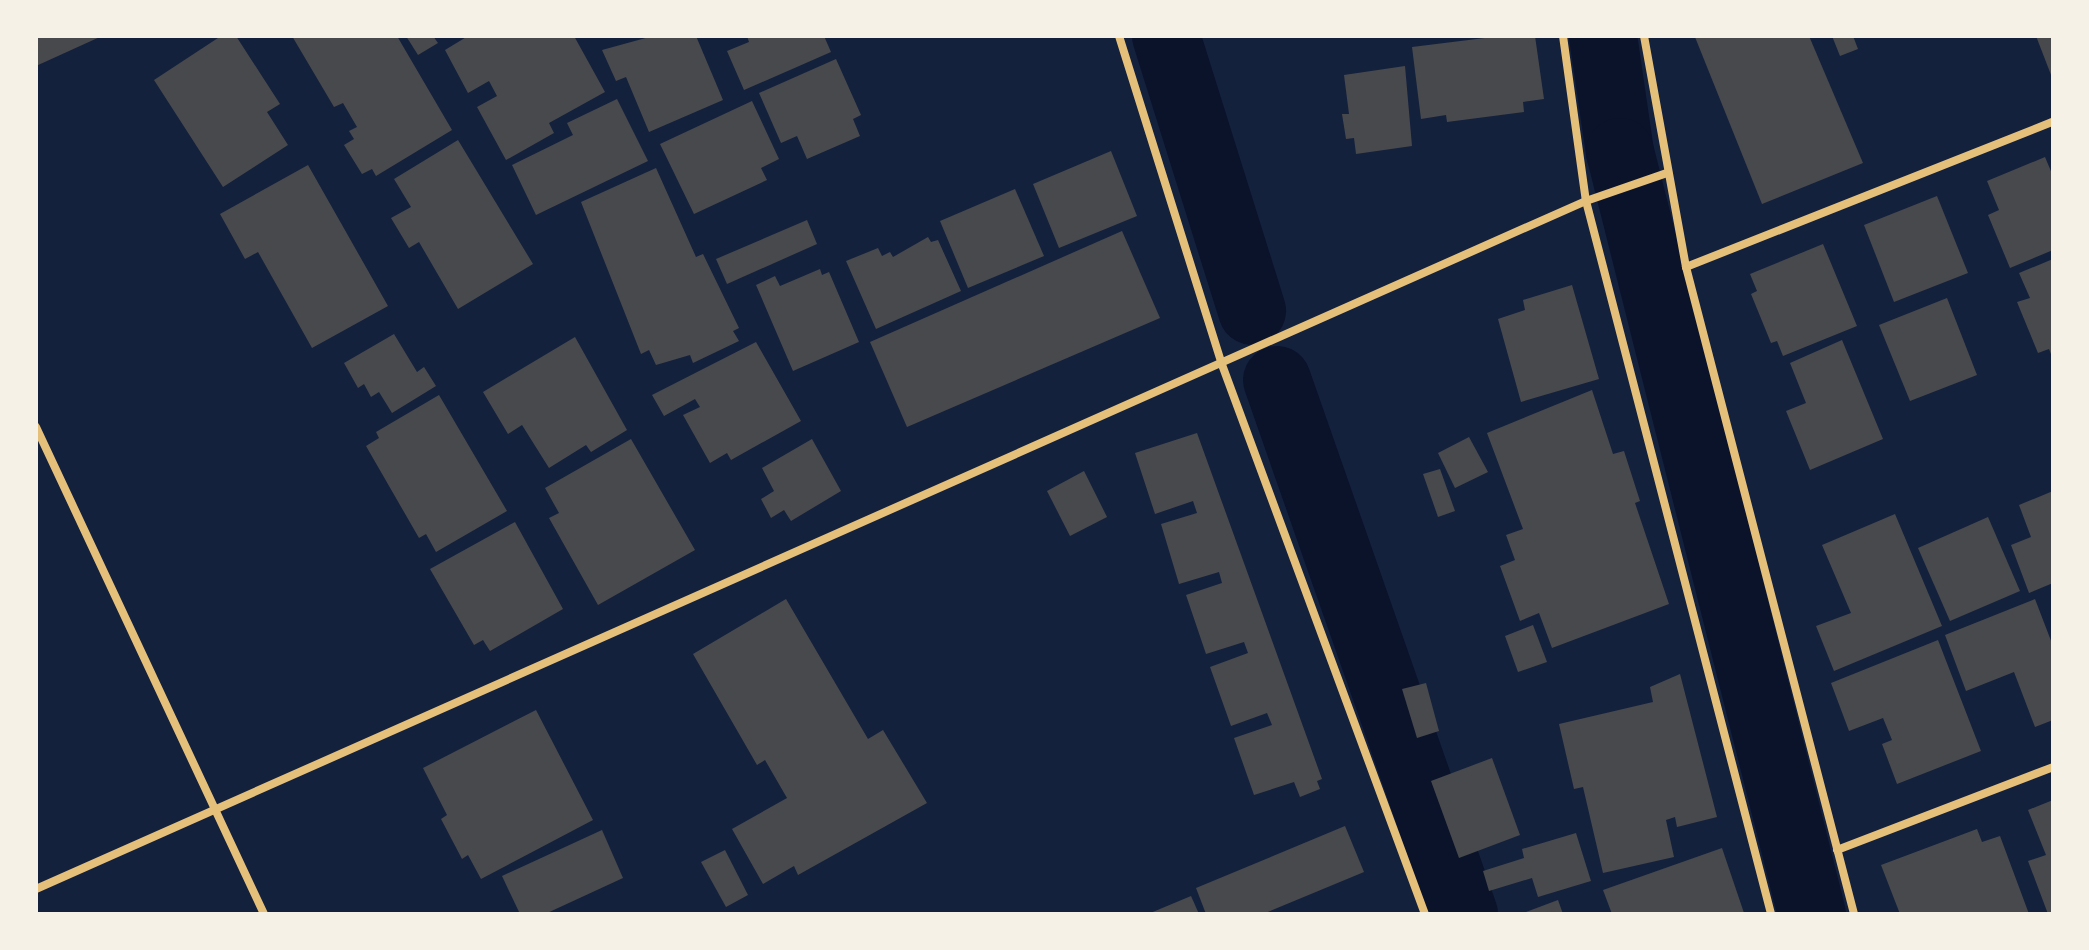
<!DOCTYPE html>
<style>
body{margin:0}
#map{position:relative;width:2089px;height:950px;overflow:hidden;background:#14213d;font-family:"Archivo Narrow",sans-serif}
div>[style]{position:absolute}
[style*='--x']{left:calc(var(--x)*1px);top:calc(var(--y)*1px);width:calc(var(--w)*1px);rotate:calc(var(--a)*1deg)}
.canal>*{height:68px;margin:-34px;padding:0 34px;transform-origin:34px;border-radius:34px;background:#0b132b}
.building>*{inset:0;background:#48494c}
.minor>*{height:8px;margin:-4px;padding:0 4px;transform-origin:4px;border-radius:4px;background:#e5c07b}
span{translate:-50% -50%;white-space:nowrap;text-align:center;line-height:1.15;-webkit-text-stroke:6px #f6f1e7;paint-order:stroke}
.frame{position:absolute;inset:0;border:38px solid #f6f1e7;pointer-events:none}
</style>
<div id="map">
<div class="canal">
<div style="--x:1166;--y:36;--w:288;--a:72.6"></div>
<div style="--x:1603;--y:36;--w:117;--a:81.7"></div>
<div style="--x:1620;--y:152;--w:786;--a:75.86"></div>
<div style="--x:1277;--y:380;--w:566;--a:70.7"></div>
</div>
<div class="building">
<div style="clip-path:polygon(36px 36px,102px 36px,36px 66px)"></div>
<div style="clip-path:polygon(221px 36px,236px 36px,280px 104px,267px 112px,288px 145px,223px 187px,154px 80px)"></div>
<div style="clip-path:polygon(292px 36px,397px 36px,452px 130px,376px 176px,372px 169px,362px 174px,344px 145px,354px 139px,349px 131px,357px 127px,343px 103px,334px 107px)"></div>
<div style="clip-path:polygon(406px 36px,433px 36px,438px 43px,418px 55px)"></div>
<div style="clip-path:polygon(468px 36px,574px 36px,605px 92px,549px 123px,554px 133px,506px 160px,477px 107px,497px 96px,489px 81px,468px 93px,445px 50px)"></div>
<div style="clip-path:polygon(653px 36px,696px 36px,723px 100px,649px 132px,626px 77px,616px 81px,602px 50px)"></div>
<div style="clip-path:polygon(747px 36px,824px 36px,831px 52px,744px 90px,727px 51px,749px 42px)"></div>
<div style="clip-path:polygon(1501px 36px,1535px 36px,1544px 99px,1523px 102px,1524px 112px,1447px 122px,1446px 115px,1421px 119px,1412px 47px)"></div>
<div style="clip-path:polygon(1809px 36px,1863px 163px,1762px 204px,1695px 37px)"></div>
<div style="clip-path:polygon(1832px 36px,1853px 36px,1858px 49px,1840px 56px)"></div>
<div style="clip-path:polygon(2036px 36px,2053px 36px,2053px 80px)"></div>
<div style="clip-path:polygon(836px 59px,861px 115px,853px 119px,860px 136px,807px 159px,797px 136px,781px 143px,759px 93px)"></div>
<div style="clip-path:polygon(1405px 66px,1412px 146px,1356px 154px,1354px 138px,1346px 139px,1342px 114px,1349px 114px,1344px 75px)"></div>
<div style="clip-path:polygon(617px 99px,648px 161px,536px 215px,512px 165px,573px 135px,567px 123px)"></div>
<div style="clip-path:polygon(752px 101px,779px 159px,761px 168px,767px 180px,694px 214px,660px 144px)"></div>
<div style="clip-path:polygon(458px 140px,533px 264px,458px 309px,419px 242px,409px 248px,391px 218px,411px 207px,394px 179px)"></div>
<div style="clip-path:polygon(1111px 151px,1137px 216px,1059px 248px,1033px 184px)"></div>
<div style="clip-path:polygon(2045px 157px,2053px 176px,2053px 250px,2010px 268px,1988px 215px,1999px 210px,1987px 181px)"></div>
<div style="clip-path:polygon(308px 165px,388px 306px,312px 348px,258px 252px,245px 259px,220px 214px)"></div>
<div style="clip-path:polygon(656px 168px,696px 257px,703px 254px,739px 328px,733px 331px,739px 341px,693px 363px,690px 355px,656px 365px,649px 350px,641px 354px,581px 202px)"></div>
<div style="clip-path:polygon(1015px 189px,1044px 256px,968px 288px,940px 221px)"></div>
<div style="clip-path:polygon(1937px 196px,1968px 273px,1894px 302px,1864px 225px)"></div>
<div style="clip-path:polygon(807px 220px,817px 244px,727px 284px,716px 259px)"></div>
<div style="clip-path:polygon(1122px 231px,1160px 318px,907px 427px,870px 342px)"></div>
<div style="clip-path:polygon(928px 237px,931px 242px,938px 240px,961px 291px,876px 329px,846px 261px,878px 248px,882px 256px,890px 252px,893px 257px)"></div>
<div style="clip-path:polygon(1823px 244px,1857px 326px,1783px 356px,1777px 341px,1771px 343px,1751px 294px,1757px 291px,1750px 274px)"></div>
<div style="clip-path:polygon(2053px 259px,2053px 359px,2049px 349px,2038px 353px,2017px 302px,2030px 298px,2019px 273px)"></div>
<div style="clip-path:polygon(820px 269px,822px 275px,829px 272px,859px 342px,793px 371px,756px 285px,775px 276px,780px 286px)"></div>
<div style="clip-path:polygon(1572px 285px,1599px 379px,1521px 402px,1498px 319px,1525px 310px,1523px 300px)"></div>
<div style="clip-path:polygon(1947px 298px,1977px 375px,1910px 401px,1879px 325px)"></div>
<div style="clip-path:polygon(394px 334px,417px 372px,424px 367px,436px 386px,392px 413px,379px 392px,371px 397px,364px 384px,358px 388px,344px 363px)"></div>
<div style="clip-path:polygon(575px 337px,627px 430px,591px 452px,586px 445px,549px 468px,522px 425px,508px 434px,483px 392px)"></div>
<div style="clip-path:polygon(1842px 340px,1883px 439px,1810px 470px,1786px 411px,1806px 403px,1790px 363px)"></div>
<div style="clip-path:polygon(756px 342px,801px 421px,731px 460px,727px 453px,710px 463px,683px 415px,700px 407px,695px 399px,664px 416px,652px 395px)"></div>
<div style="clip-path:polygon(1592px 390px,1613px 454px,1624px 451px,1640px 501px,1635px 503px,1669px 604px,1552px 648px,1539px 613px,1520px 621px,1500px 566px,1515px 560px,1506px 535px,1523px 529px,1487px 433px)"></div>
<div style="clip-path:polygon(439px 395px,507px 511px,436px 552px,426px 534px,419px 538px,366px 446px,379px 438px,376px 432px)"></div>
<div style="clip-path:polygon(1197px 433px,1322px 779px,1317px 781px,1320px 789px,1300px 797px,1294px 782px,1254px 795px,1234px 738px,1272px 725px,1267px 713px,1231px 726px,1210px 667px,1248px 653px,1244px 642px,1206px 654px,1186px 595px,1222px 583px,1219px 572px,1179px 584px,1161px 524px,1197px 513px,1193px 501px,1155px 514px,1135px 453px)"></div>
<div style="clip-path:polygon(1469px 437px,1488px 472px,1455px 488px,1438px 453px)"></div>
<div style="clip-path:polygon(631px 439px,695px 550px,598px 605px,549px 518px,559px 513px,545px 488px)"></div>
<div style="clip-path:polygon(812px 439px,841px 491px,791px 521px,784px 510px,771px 518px,761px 499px,774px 491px,762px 468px)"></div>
<div style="clip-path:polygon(1440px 469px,1455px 511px,1438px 517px,1423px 474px)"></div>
<div style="clip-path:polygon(1084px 471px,1107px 517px,1070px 536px,1047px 491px)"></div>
<div style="clip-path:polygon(2053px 491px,2053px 583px,2029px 593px,2011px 545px,2031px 537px,2019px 505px)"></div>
<div style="clip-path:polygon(1895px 514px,1942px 626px,1834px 671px,1816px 626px,1851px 613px,1822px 545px)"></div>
<div style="clip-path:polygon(1988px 517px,2020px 591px,1950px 621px,1918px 548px)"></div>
<div style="clip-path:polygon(515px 522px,563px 609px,490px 651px,483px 640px,474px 645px,430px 569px)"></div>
<div style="clip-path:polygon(786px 599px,868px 739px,883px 730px,927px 803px,798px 875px,794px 866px,763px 884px,732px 829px,787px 798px,765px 760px,757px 765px,693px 654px)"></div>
<div style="clip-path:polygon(2035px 599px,2053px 646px,2053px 720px,2035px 727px,2014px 672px,1966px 691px,1945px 635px)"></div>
<div style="clip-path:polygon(1533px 625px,1547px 662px,1518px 672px,1505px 636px)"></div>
<div style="clip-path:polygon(1938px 640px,1981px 751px,1897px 784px,1882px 744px,1892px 740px,1883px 718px,1849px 731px,1831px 683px)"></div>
<div style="clip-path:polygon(1680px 674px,1717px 817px,1677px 827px,1675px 817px,1666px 820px,1674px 857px,1603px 873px,1583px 787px,1574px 789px,1559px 724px,1653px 702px,1650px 687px)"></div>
<div style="clip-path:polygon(1426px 683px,1439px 731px,1417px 738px,1402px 689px)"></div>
<div style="clip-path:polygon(536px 710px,593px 820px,481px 879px,468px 855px,462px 859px,441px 819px,447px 815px,423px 768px)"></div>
<div style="clip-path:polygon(1492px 758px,1520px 835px,1459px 858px,1431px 781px)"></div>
<div style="clip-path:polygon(2053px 800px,2053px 914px,2048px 914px,2028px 861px,2046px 855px,2028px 810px)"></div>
<div style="clip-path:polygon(1345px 826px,1364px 872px,1263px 914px,1206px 914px,1196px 888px)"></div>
<div style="clip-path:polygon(1977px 829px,1982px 842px,2000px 836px,2029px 914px,1900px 914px,1881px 865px)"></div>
<div style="clip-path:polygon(602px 830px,623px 878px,545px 914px,520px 914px,502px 876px)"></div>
<div style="clip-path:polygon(1576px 833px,1591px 881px,1538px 897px,1532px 878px,1489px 891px,1483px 871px,1524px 858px,1522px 849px)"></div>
<div style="clip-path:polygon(1722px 848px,1744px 913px,1612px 914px,1603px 890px)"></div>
<div style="clip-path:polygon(725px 850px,748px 895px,726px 907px,701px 862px)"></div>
<div style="clip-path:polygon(1191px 896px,1199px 914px,1148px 914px)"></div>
<div style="clip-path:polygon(1558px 900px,1563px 914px,1521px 914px)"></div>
</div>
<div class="minor">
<div style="--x:1119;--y:36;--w:342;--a:72.6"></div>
<div style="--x:1221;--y:362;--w:588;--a:69.72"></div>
<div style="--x:1563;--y:36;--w:167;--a:82.1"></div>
<div style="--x:1586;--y:201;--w:737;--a:75.45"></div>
<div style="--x:1644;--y:36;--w:235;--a:79.7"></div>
<div style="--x:1686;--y:267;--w:668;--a:75.44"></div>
<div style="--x:1686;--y:267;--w:395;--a:-21.6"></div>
<div style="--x:36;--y:427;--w:538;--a:64.91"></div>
<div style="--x:1837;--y:850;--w:231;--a:-21"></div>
<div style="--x:36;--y:889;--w:1696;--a:-23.94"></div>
<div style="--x:1586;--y:201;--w:86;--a:-19.1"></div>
</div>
<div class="frame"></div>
</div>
